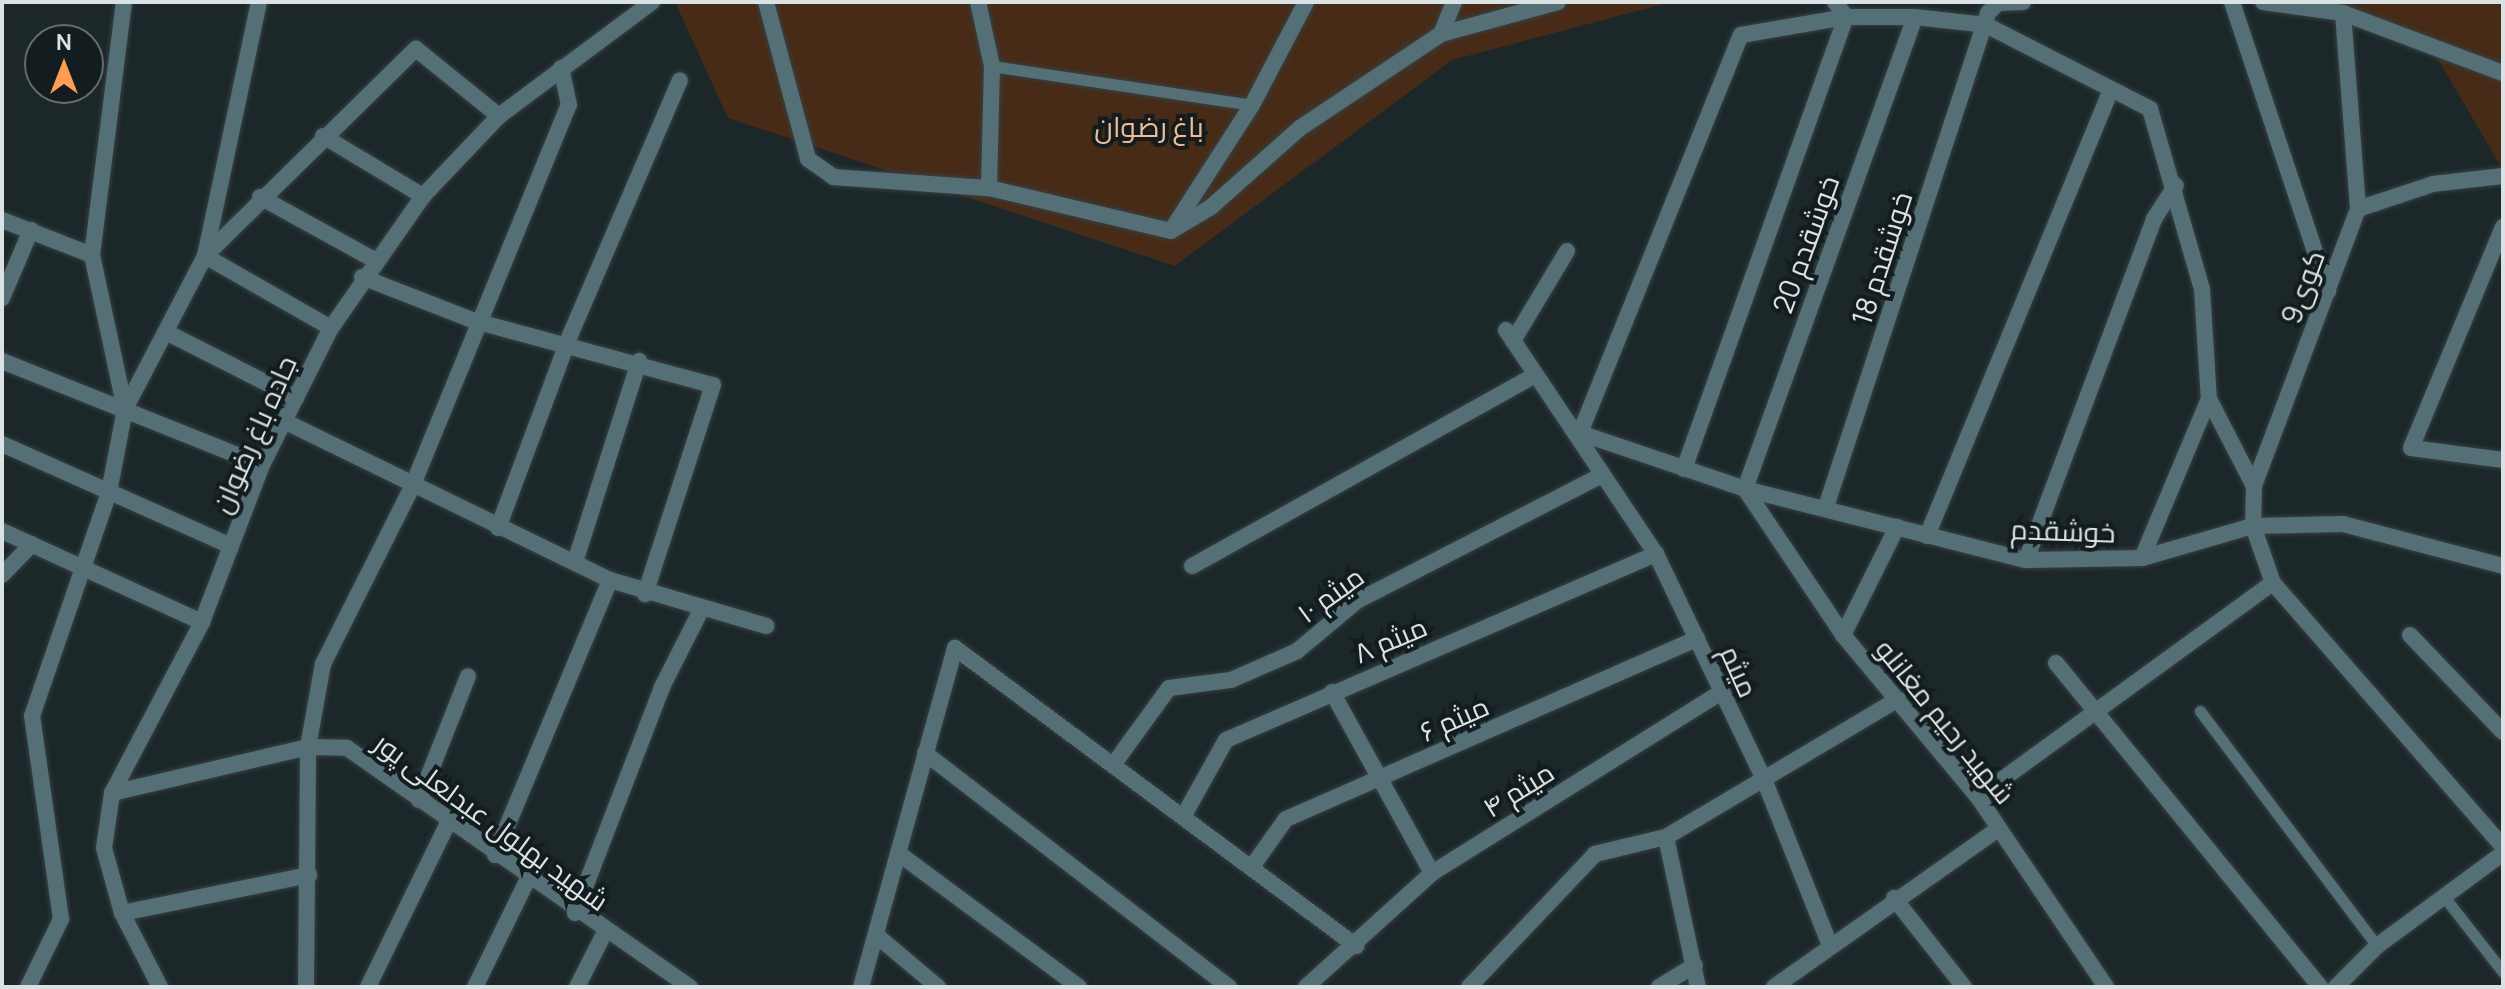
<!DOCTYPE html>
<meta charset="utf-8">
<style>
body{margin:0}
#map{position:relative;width:2505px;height:989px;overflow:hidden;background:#1c2729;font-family:Manrope,Cairo,sans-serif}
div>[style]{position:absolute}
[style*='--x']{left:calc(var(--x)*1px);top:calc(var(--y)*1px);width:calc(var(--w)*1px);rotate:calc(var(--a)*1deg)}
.green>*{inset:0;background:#472b17}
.roads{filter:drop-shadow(0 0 2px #374143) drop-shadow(0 0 2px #374143)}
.service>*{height:11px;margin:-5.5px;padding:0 5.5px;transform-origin:5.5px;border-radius:5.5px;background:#547076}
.minor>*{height:16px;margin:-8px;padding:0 8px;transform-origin:8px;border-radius:8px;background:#547076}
.tertiary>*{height:16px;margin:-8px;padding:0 8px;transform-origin:8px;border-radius:8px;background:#547076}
span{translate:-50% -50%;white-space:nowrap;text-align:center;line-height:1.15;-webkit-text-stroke:8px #131d1f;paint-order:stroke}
.park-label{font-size:28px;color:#f5bc94}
.street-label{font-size:28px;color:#dbe2e3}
.frame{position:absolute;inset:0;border:4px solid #dbe2e3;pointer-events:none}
.north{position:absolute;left:24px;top:24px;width:80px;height:80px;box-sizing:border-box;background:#131d1f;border:2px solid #636c6d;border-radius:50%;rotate:0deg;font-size:22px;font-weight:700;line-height:32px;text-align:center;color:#dbe2e3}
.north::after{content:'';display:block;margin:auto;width:28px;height:36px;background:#fc9d54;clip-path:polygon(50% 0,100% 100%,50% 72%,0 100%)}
</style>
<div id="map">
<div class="green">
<div style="clip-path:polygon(675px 2px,1671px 2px,1452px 60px,1175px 266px,728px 118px)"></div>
<div style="clip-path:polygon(2297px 2px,2503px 2px,2503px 170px,2426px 39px)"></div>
</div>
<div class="roads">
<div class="service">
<div style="--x:992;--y:66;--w:263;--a:8.5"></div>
<div style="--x:2200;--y:711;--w:294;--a:53"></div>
<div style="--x:2445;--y:898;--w:94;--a:51.9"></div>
</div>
<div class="minor">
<div style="--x:259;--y:2;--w:260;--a:102"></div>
<div style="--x:205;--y:256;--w:145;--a:29.7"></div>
<div style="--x:2232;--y:2;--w:305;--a:71.6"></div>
<div style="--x:2263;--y:2;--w:81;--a:7.8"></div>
<div style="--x:2343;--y:13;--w:171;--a:20.6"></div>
<div style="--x:2343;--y:13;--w:197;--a:85.6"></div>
<div style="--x:1915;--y:17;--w:502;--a:109.81"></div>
<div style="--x:1745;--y:489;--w:176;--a:56.1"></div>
<div style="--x:1843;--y:635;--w:211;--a:50.2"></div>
<div style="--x:1978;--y:797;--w:229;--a:56"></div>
<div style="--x:1441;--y:34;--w:35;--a:-68"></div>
<div style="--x:323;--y:136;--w:117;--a:31"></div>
<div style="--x:2503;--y:176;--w:70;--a:173.5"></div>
<div style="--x:2433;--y:184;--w:79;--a:161.6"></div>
<div style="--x:2358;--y:209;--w:296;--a:110.6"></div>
<div style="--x:2254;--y:486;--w:40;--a:91.4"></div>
<div style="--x:2253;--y:526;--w:60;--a:70.7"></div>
<div style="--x:2273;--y:583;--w:350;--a:48.9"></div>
<div style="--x:989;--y:188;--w:187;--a:13.3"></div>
<div style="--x:1171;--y:231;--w:47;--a:-31"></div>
<div style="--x:1211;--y:207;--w:119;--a:-41.6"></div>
<div style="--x:1300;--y:128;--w:169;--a:-33.7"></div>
<div style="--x:1441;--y:34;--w:121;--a:-15.3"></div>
<div style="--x:260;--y:197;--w:129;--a:28.8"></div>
<div style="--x:2;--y:220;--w:97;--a:21.3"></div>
<div style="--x:1174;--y:226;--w:144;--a:-57.2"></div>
<div style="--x:1252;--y:105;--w:116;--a:-62.3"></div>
<div style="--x:2503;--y:227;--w:239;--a:112.6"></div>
<div style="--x:2411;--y:448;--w:93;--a:7.4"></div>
<div style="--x:362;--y:277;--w:121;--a:21.3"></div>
<div style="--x:475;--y:321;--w:246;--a:15.1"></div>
<div style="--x:713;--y:385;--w:220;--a:108"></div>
<div style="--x:2;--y:298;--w:74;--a:-66.9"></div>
<div style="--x:1506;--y:330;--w:270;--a:56.2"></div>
<div style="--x:1656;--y:554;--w:253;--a:64.4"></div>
<div style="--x:1765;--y:782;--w:173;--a:68.3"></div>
<div style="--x:166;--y:332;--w:146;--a:26.9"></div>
<div style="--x:1513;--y:341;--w:105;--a:-59"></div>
<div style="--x:2;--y:361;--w:280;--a:21.8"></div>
<div style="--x:125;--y:409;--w:173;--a:-62.4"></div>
<div style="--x:205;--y:256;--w:296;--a:-44.5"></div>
<div style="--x:416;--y:49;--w:107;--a:38.9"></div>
<div style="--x:286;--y:422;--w:360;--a:26"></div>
<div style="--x:610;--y:580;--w:163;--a:16.4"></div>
<div style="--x:1580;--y:433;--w:174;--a:18.7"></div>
<div style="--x:1745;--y:489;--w:290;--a:14.2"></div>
<div style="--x:2026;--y:560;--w:116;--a:-1"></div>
<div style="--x:2142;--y:558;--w:116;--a:-16.1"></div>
<div style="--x:2253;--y:526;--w:90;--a:-1.3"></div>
<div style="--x:2343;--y:524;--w:165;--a:14.7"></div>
<div style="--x:1580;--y:433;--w:429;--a:-68"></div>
<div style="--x:1741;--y:35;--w:107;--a:-9.7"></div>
<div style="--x:1846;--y:17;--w:19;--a:-126"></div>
<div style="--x:2;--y:444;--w:251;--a:24"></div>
<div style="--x:1684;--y:469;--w:480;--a:-70.3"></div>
<div style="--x:1846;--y:17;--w:69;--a:0"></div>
<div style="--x:1915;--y:17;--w:71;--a:6.4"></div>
<div style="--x:1986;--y:25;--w:184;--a:27.1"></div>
<div style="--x:2150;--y:109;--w:187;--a:73.9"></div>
<div style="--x:2202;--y:289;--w:110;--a:86.4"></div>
<div style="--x:2209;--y:399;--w:98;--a:62.7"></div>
<div style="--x:1826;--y:507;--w:520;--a:-71.84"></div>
<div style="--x:1988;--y:13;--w:14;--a:-45"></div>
<div style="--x:1998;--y:3;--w:25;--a:-2"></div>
<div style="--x:498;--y:528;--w:208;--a:-69.5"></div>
<div style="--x:571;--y:333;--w:275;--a:-66.7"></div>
<div style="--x:2;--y:531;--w:220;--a:24.5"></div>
<div style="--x:1927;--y:536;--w:483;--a:-67.6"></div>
<div style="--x:2142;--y:558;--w:173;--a:-67.2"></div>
<div style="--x:576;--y:559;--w:208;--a:-72.3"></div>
<div style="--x:2026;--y:560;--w:364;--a:-69.4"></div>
<div style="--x:2154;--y:219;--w:40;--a:-57.1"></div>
<div style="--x:1192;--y:566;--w:391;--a:-29.1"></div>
<div style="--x:2;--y:575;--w:43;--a:-45.9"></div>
<div style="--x:1843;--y:635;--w:121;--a:-63.4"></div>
<div style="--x:2410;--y:635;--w:134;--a:46.2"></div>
<div style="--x:2056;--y:663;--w:418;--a:50.8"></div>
<div style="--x:1332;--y:692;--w:207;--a:61.1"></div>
<div style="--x:925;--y:753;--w:384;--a:37.6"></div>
<div style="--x:1113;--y:765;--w:95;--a:-54"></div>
<div style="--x:1169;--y:688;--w:63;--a:-7.4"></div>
<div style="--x:1231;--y:680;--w:72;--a:-23.7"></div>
<div style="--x:1297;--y:651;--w:78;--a:-39.8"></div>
<div style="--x:1357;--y:601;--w:273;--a:-27.2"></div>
<div style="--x:112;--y:793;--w:201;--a:-13.2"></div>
<div style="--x:308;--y:747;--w:39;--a:1"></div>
<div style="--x:1978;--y:797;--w:364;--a:-36"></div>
<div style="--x:419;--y:800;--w:133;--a:-68.4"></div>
<div style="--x:1183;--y:817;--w:88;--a:-60.8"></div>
<div style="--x:1226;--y:740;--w:469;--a:-23.4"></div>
<div style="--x:1666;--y:837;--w:153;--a:78"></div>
<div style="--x:898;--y:853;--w:225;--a:36.5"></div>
<div style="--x:495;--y:855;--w:298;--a:-67.3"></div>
<div style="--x:1251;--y:868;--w:60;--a:-54.5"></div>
<div style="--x:1286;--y:819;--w:449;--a:-23.7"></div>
<div style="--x:1894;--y:898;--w:113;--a:51.8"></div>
<div style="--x:122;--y:913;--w:191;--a:-11.5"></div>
<div style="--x:575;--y:913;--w:242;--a:-68.9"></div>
<div style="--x:662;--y:687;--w:86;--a:-63.1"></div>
<div style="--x:876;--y:935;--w:81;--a:40"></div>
<div style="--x:28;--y:987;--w:76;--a:-64.1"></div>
<div style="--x:61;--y:919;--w:205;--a:-98.1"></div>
<div style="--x:32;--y:716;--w:237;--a:-71"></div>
<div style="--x:109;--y:492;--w:85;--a:-79.1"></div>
<div style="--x:125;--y:409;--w:157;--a:-102.1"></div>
<div style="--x:92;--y:255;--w:255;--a:-82.8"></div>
<div style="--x:306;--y:987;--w:240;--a:-89.5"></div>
<div style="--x:308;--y:747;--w:84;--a:-79.8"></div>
<div style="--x:323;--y:664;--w:198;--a:-63.3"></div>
<div style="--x:412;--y:487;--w:413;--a:-67.7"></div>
<div style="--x:569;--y:105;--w:38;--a:-102"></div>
<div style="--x:368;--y:987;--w:185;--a:-64"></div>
<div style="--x:475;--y:987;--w:120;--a:-63.9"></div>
<div style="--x:577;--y:987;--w:59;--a:-63"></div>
<div style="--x:861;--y:987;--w:352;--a:-74.5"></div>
<div style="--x:955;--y:648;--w:500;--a:36.6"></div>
<div style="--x:1469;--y:987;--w:183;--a:-46.5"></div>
<div style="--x:1595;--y:854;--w:73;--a:-13.5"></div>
<div style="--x:1666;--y:837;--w:270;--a:-30.7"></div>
<div style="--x:1659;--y:987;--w:42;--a:-31.4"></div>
<div style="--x:1774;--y:987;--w:274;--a:-35.2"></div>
<div style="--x:2336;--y:987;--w:58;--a:-45"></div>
<div style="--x:2377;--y:946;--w:157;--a:-36.4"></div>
</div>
<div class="tertiary">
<div style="--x:766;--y:2;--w:163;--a:75"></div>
<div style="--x:808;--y:159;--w:32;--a:35"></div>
<div style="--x:834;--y:177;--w:155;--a:4.1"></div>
<div style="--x:989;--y:188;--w:122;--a:-88.6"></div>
<div style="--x:992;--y:66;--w:66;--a:-102.3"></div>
<div style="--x:347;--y:748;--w:418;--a:34.9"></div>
<div style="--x:160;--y:987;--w:83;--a:-117.2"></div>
<div style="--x:122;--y:913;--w:67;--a:-105.5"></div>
<div style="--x:104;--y:848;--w:56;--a:-81.7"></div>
<div style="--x:112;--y:793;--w:193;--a:-62.2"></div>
<div style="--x:202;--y:622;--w:168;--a:-69.1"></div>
<div style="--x:262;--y:465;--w:153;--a:-63.3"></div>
<div style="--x:331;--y:328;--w:161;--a:-55.1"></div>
<div style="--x:423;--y:196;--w:110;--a:-46.5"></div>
<div style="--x:499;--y:116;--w:191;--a:-36.7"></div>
<div style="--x:1306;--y:987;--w:170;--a:-42.1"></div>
<div style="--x:1432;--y:873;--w:340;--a:-32"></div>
</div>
</div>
<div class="park-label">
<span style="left:1149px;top:126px">باغ رضوان</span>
</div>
<div class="street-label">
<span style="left:1805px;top:244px;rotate:-70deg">خوشقدم 20</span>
<span style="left:1881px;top:258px;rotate:-72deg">خوشقدم 18</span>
<span style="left:2302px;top:287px;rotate:-70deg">کوی9</span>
<span style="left:253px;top:434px;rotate:-66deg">جاده باغ رضوان</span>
<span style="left:2063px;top:530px;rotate:2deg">خوشقدم</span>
<span style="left:1330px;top:594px;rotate:-36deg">۱۰ میثم</span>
<span style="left:1390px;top:639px;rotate:-23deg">۸ میثم</span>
<span style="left:1740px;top:671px;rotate:66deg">میثم</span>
<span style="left:1454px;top:718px;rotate:-24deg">۶ میثم</span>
<span style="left:1946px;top:721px;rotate:51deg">شهید رحیم مغانلو</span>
<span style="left:1518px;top:789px;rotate:-32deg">۴ میثم</span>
<span style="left:492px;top:821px;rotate:36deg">شهید بهلول عبدلعلی پور</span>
</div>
<div class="frame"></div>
<div class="north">N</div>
</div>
